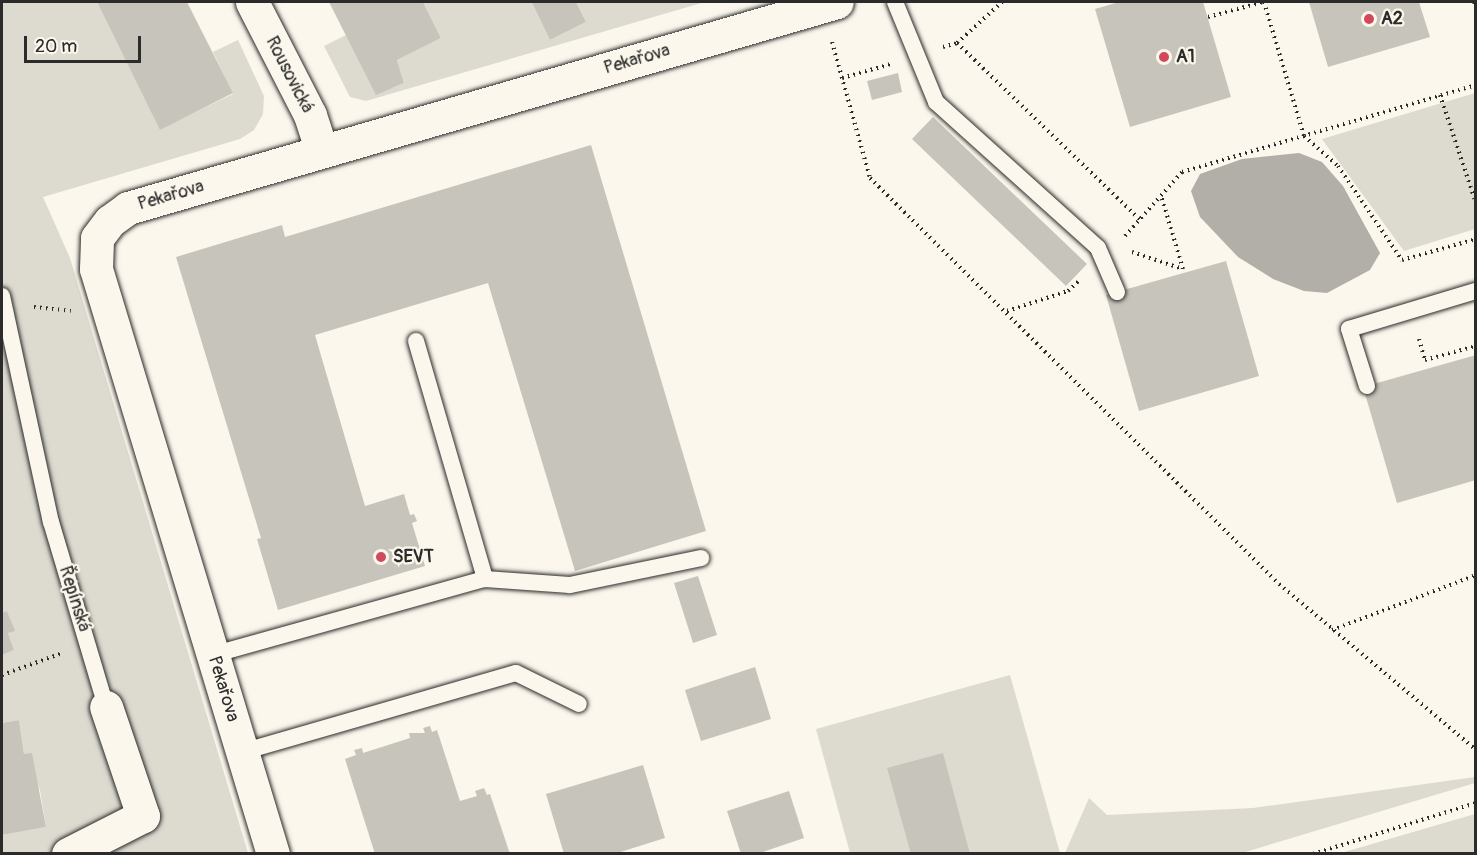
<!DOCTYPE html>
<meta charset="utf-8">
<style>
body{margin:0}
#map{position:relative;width:1477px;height:855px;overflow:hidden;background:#fbf7ec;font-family:Pangolin,sans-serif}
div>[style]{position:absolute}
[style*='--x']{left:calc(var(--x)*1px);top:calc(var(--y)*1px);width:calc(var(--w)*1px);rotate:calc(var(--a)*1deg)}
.green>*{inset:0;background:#dddad0}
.water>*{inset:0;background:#b1afa7}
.building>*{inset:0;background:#c7c4bc}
.path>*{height:4px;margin-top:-2px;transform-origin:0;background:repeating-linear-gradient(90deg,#2b2b2b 0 1.5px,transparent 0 6px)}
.roads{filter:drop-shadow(0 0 2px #2b2b2b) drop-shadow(0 0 2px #2b2b2b)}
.service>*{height:16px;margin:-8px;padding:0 8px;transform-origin:8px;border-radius:8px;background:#fbf7ec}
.minor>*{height:33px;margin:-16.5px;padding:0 16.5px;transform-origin:16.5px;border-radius:16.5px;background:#fbf7ec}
.dots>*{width:16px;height:16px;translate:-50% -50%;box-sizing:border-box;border:3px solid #fbf7ec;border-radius:50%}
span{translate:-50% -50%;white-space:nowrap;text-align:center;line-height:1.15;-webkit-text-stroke:4.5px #fbf7ec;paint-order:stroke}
.poi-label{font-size:18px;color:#2b2b2b;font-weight:700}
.left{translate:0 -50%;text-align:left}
.street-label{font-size:18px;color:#2b2b2b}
.frame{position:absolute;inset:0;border:3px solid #2b2b2b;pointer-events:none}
.scale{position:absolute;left:24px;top:36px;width:117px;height:27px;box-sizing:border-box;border:3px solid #2b2b2b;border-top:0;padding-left:8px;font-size:18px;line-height:21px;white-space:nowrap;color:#2b2b2b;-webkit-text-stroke:4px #fbf7ec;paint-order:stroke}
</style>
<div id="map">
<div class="green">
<div style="clip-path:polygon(2px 2px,97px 2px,160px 129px,233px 94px,213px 52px,238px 40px,264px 96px,263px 114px,254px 130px,240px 139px,43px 197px,70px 258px,248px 853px,2px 853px,2px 835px,46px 827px,40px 790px,24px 754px,19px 720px,2px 723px,2px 655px,14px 650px,8px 633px,14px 630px,7px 611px,2px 613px)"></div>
<div style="clip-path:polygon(423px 2px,535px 2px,532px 3px,550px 40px,586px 22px,576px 2px,705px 2px,366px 101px,350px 97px,324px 46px,346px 35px,393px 88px,404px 83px,397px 60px,441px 38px)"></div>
<div style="clip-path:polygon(1475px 93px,1475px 229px,1404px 251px,1322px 139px)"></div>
<div style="clip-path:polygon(1010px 675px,1060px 853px,850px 853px,816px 729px)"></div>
<div style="clip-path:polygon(1475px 777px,1475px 783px,1242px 853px,1065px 853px,1089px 798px,1107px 815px,1253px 808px)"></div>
<div style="clip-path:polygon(1475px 814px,1475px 853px,1341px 853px)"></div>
</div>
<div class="water">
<div style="clip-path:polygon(1299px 153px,1322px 162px,1343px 186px,1380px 253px,1370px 270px,1327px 293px,1304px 291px,1273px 279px,1238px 257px,1200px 217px,1191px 191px,1200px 174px,1242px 159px)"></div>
</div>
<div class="building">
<div style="clip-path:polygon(97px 2px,187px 2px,233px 93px,160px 130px)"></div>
<div style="clip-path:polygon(329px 2px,423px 2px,441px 38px,397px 60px,404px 83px,376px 95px)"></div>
<div style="clip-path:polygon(535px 2px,576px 2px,586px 22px,550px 40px,532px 3px)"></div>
<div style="clip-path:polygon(1119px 2px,1203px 2px,1231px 97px,1130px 127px,1095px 9px)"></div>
<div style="clip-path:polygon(1309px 2px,1419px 2px,1430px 37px,1328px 67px)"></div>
<div style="clip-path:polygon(898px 73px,902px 92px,872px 100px,867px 81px)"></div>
<div style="clip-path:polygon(933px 117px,1087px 264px,1066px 286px,912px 139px)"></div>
<div style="clip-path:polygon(591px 145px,706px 531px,575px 571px,488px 283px,315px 335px,365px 506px,404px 494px,410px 515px,414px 514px,417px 521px,412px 523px,425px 566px,278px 610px,257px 539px,261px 538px,176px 257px,282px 225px,285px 237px)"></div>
<div style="clip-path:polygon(1226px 261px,1259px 376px,1139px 411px,1106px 295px)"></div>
<div style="clip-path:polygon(1476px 355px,1476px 480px,1397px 503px,1363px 387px)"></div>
<div style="clip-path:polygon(698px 576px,717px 635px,693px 643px,674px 583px)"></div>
<div style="clip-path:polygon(7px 611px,15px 631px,8px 633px,14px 650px,2px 655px,2px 613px)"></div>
<div style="clip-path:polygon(755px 667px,771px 719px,701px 741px,685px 690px)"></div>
<div style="clip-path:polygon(19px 720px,24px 754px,32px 753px,46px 827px,2px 835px,2px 723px)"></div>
<div style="clip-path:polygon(430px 726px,432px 732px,437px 730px,460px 801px,477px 796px,475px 791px,484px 788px,487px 795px,490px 794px,510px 854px,375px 854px,345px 759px,356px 755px,354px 750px,362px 748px,363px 753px,410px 738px,409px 733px,425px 733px,423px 728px)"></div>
<div style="clip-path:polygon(943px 753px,970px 854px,911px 854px,887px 768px)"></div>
<div style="clip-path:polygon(643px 765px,665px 838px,614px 854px,564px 854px,546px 794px)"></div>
<div style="clip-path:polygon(789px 791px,804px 838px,757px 854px,741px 854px,727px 811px)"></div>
</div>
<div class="path">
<div style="--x:1264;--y:2;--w:140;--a:73.4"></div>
<div style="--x:1304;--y:136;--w:45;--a:41.4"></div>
<div style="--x:1338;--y:166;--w:114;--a:55.8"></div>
<div style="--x:1402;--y:260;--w:77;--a:-15.8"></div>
<div style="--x:1474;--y:2;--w:5;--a:68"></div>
<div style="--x:1208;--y:17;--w:57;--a:-15.3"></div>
<div style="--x:832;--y:42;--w:141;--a:74.4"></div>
<div style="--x:870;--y:178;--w:576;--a:44.79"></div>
<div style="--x:1279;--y:584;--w:258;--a:40.1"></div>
<div style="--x:957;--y:43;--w:255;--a:44"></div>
<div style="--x:943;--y:47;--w:15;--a:-16"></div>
<div style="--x:957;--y:43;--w:61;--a:-42.3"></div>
<div style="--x:842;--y:78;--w:51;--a:-15.9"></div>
<div style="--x:1440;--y:95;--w:114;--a:71.6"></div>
<div style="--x:1125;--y:236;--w:86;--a:-48.3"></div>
<div style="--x:1182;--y:172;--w:307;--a:-16.5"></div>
<div style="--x:1132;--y:252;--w:54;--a:18.4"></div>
<div style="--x:1183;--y:269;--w:77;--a:-106.6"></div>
<div style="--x:34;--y:307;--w:37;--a:6"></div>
<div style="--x:1007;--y:311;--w:64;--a:-18.2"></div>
<div style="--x:1068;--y:291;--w:16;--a:-43"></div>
<div style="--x:1419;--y:339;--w:22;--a:74"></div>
<div style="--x:1425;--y:360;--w:53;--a:-15.4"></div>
<div style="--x:1332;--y:630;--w:154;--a:-20.9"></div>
<div style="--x:2;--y:675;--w:64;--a:-20.1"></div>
<div style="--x:184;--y:853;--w:1;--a:90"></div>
<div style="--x:1313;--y:854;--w:171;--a:-17.4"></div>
</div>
<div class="roads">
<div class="service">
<div style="--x:895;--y:2;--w:108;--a:67.7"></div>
<div style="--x:936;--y:102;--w:218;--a:42"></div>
<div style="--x:1098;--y:248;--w:48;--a:66.6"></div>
<div style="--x:2;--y:296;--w:231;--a:77.8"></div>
<div style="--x:51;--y:522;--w:193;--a:73.4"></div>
<div style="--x:416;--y:341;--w:248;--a:73.8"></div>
<div style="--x:1367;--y:386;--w:60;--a:-107.5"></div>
<div style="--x:1349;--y:329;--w:133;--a:-16.7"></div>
<div style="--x:212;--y:655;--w:283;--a:-15.6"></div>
<div style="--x:485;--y:579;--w:85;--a:4"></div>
<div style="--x:570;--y:585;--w:134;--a:-11.6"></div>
<div style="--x:242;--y:752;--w:285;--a:-16.1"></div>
<div style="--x:516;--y:673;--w:70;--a:26.2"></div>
</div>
<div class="minor">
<div style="--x:252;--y:2;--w:127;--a:62.8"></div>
<div style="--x:310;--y:115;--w:38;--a:72"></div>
<div style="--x:68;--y:854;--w:84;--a:-26.9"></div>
<div style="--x:143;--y:816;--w:115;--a:-108.7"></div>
<div style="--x:273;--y:854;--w:611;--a:-106.83"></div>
<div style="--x:96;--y:269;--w:31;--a:-88"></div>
<div style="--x:97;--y:238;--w:21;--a:-53"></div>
<div style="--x:110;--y:221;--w:22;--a:-36"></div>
<div style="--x:128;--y:208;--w:738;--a:-16.2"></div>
</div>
</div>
<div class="dots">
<div style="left:1369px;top:19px;background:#d1495b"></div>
<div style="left:1164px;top:57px;background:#d1495b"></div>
<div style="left:381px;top:557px;background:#d1495b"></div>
</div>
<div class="poi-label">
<span class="left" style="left:1381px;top:19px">A2</span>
<span class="left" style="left:1176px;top:57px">A1</span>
<span class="left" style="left:393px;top:557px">SEVT</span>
</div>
<div class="street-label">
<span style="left:637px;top:60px;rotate:-16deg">Pekařova</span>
<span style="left:289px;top:75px;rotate:63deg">Rousovická</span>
<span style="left:171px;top:196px;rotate:-16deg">Pekařova</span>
<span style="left:74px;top:599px;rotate:73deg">Řepínská</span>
<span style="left:223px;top:689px;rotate:73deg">Pekařova</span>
</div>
<div class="frame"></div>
<div class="scale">20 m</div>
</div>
